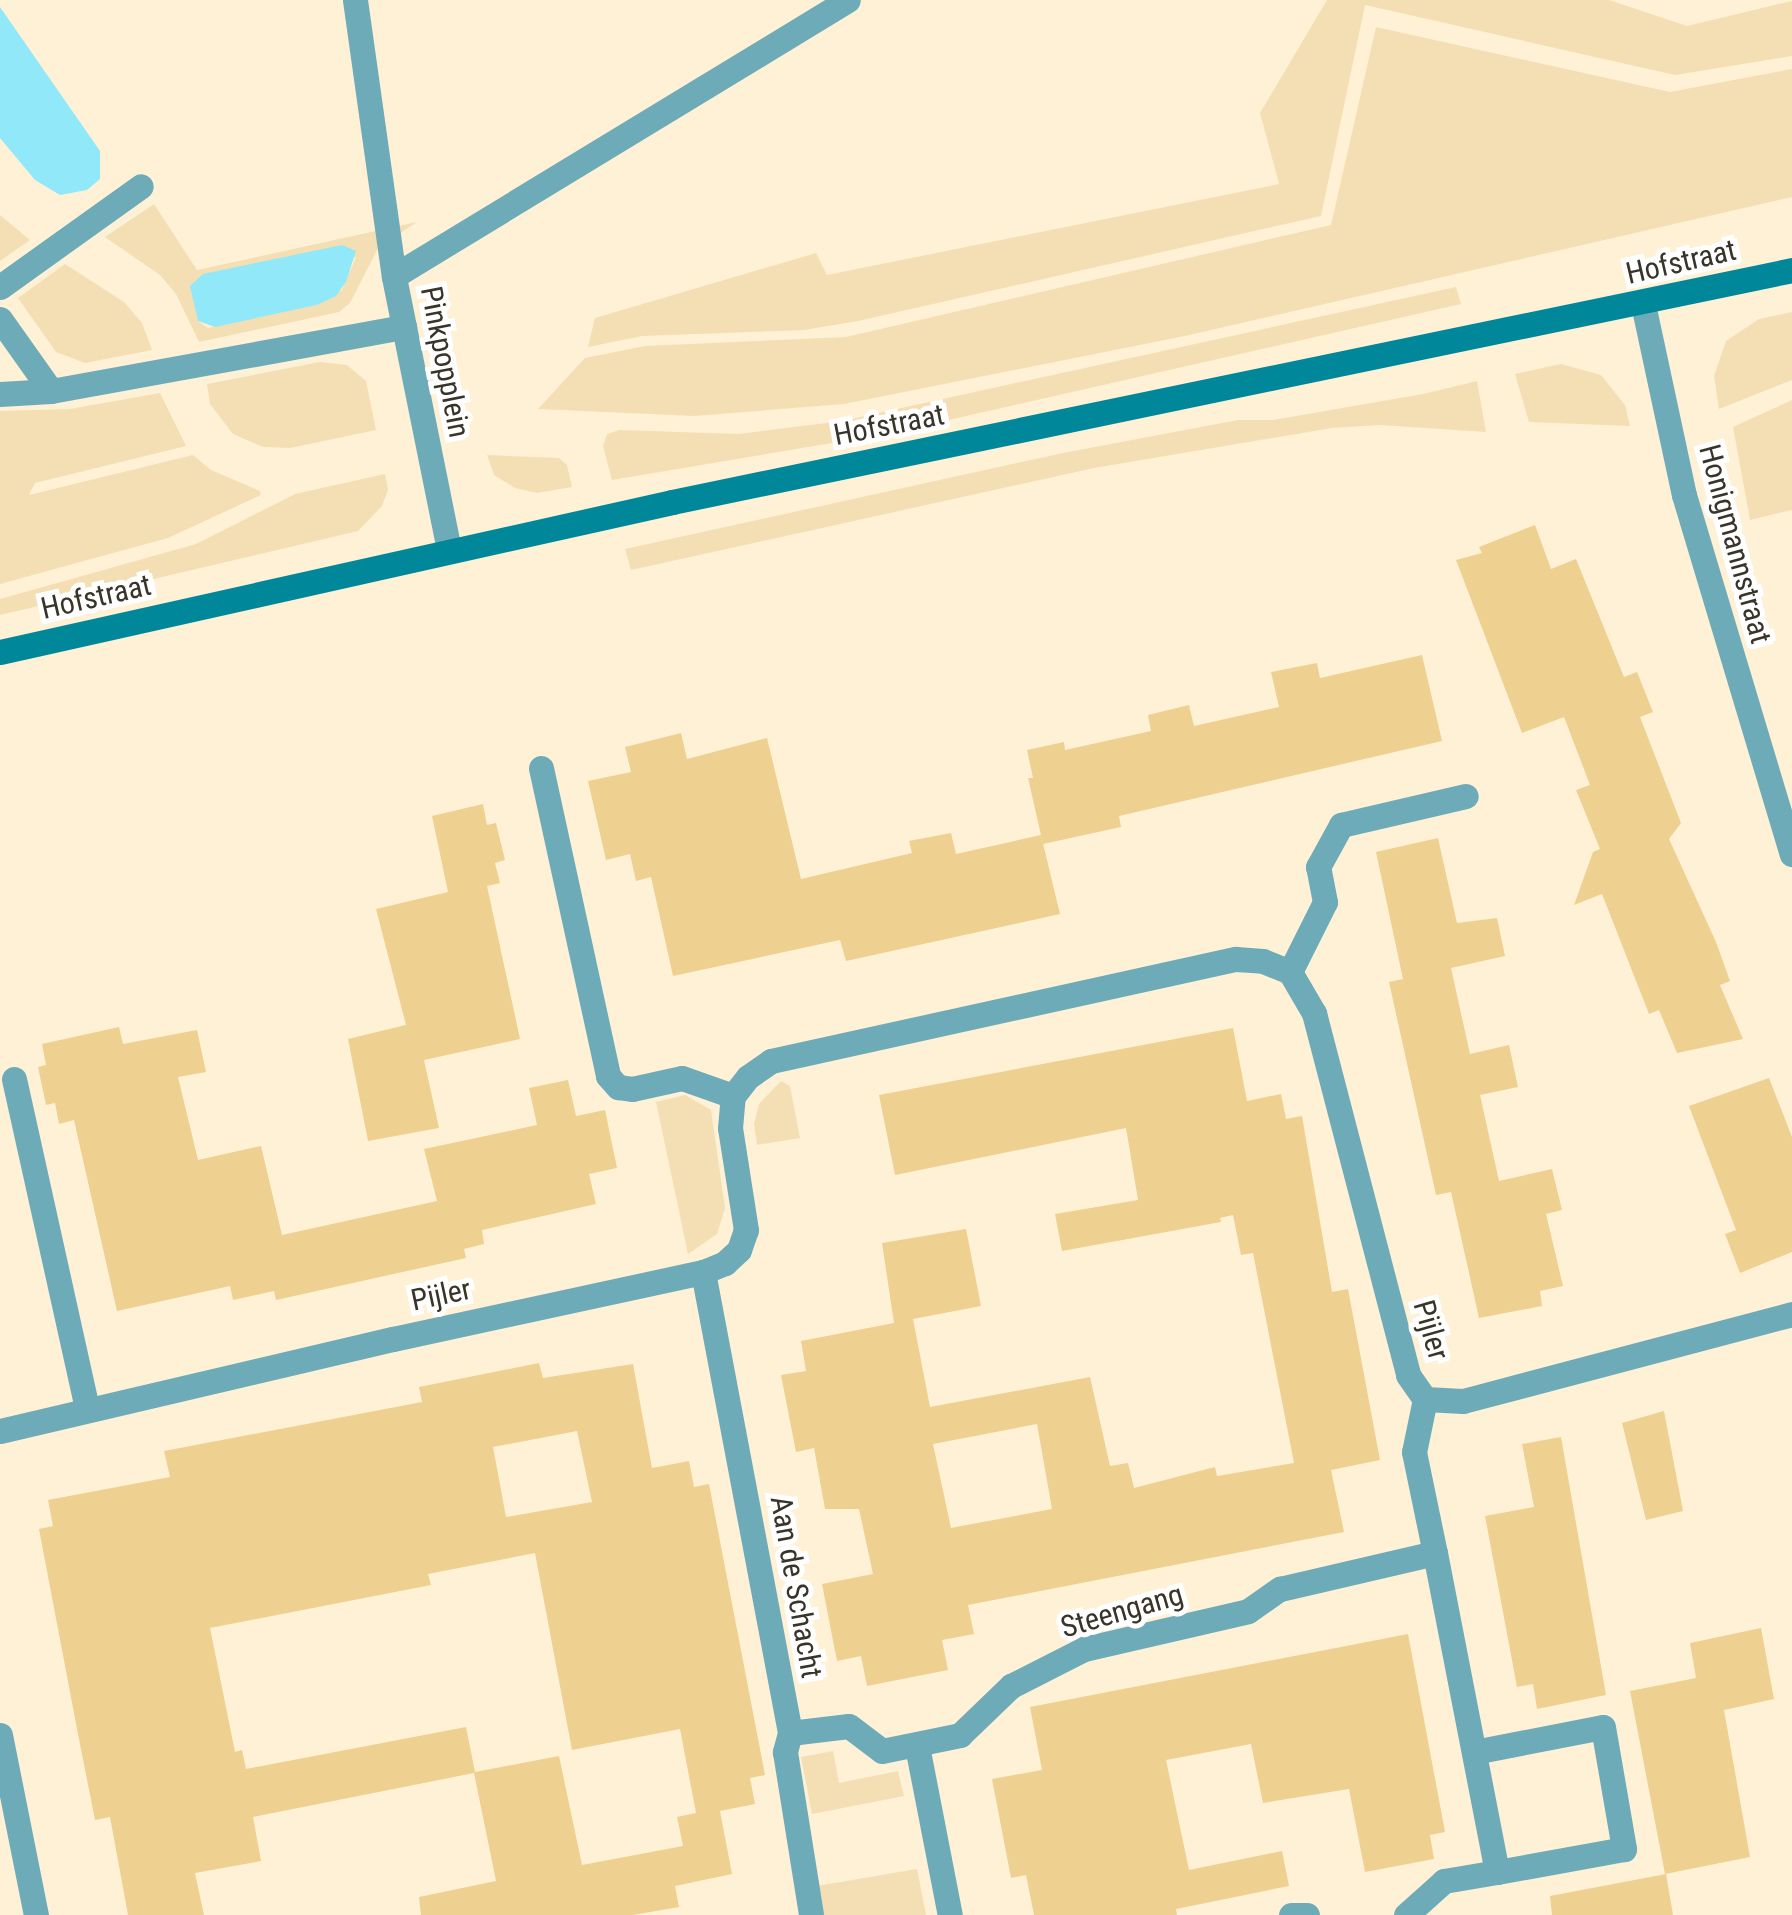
<!DOCTYPE html>
<style>
body{margin:0}
#map{position:relative;width:1792px;height:1915px;overflow:hidden;background:#fff1d6;font-family:"Roboto Condensed",sans-serif}
div>[style]{position:absolute}
[style*='--x']{left:calc(var(--x)*1px);top:calc(var(--y)*1px);width:calc(var(--w)*1px);rotate:calc(var(--a)*1deg)}
.green>*{inset:0;background:#f4dfb4}
.water>*{inset:0;background:#91e8f9}
.building>*{inset:0;background:#eed091}
.lane>*{height:25px;margin:-12.5px;padding:0 12.5px;transform-origin:12.5px;border-radius:12.5px;background:#6eabb8}
.street>*{height:25px;margin:-12.5px;padding:0 12.5px;transform-origin:12.5px;border-radius:12.5px;background:#6eabb8}
.secondary>*{height:25px;margin:-12.5px;padding:0 12.5px;transform-origin:12.5px;border-radius:12.5px;background:#01879a}
span{translate:-50% -50%;white-space:nowrap;text-align:center;line-height:1.15;-webkit-text-stroke:10px #fff;paint-order:stroke}
.street-label{font-size:30px;color:#393429}
</style>
<div id="map">
<div class="green">
<div style="clip-path:polygon(1327px 0,1609px 0,1687px 26px,1792px 1px,1792px 56px,1675px 75px,1365px 5px,1321px 216px,858px 321px,804px 330px,642px 336px,588px 347px,595px 318px,816px 253px,827px 275px,1279px 184px,1260px 113px)"></div>
<div style="clip-path:polygon(1376px 27px,1670px 92px,1792px 69px,1792px 197px,1185px 336px,844px 404px,694px 416px,538px 409px,585px 358px,645px 346px,846px 337px,1331px 225px)"></div>
<div style="clip-path:polygon(evenodd,154px 204px,197px 270px,417px 222px,378px 248px,350px 303px,339px 312px,199px 342px,176px 294px,160px 275px,105px 237px,154px 204px,356px 257px,342px 290px,317px 305px,208px 328px,198px 321px,191px 286px,356px 257px)"></div>
<div style="clip-path:polygon(0 215px,30px 240px,0 261px)"></div>
<div style="clip-path:polygon(65px 264px,124px 302px,142px 323px,152px 350px,85px 363px,56px 352px,18px 298px)"></div>
<div style="clip-path:polygon(1456px 287px,1461px 304px,891px 433px,612px 480px,603px 446px,607px 434px,619px 430px,739px 434px,842px 421px)"></div>
<div style="clip-path:polygon(1792px 312px,1792px 380px,1719px 409px,1714px 376px,1726px 341px,1759px 319px)"></div>
<div style="clip-path:polygon(320px 362px,347px 365px,366px 381px,376px 430px,290px 448px,263px 447px,233px 434px,210px 404px,207px 384px)"></div>
<div style="clip-path:polygon(1561px 364px,1601px 375px,1625px 405px,1630px 426px,1529px 422px,1515px 374px)"></div>
<div style="clip-path:polygon(1477px 381px,1486px 432px,1380px 425px,1332px 428px,1094px 468px,631px 570px,625px 549px,1063px 453px,1238px 420px,1273px 420px,1423px 394px)"></div>
<div style="clip-path:polygon(160px 393px,186px 446px,35px 483px,29px 495px,193px 455px,211px 470px,260px 491px,261px 495px,168px 538px,0 584px,0 411px,70px 409px)"></div>
<div style="clip-path:polygon(1792px 400px,1792px 510px,1750px 520px,1733px 427px)"></div>
<div style="clip-path:polygon(487px 455px,559px 458px,567px 465px,572px 487px,537px 493px,515px 488px,494px 475px)"></div>
<div style="clip-path:polygon(385px 474px,388px 490px,382px 506px,358px 531px,0 615px,0 599px,196px 544px,295px 494px)"></div>
<div style="clip-path:polygon(781px 1081px,790px 1086px,800px 1138px,757px 1145px,754px 1124px,759px 1104px)"></div>
<div style="clip-path:polygon(685px 1095px,711px 1110px,725px 1208px,717px 1234px,688px 1254px,656px 1102px)"></div>
<div style="clip-path:polygon(833px 1751px,839px 1783px,898px 1771px,904px 1796px,812px 1814px,801px 1757px)"></div>
<div style="clip-path:polygon(917px 1869px,926px 1915px,822px 1915px,817px 1886px)"></div>
</div>
<div class="water">
<div style="clip-path:polygon(0 7px,100px 151px,100px 179px,87px 190px,60px 195px,35px 180px,0 138px)"></div>
<div style="clip-path:polygon(342px 245px,356px 251px,346px 282px,336px 296px,317px 305px,215px 327px,198px 321px,190px 286px,203px 274px)"></div>
</div>
<div class="building">
<div style="clip-path:polygon(1535px 525px,1551px 569px,1576px 559px,1624px 677px,1637px 672px,1653px 712px,1640px 717px,1681px 823px,1669px 839px,1716px 942px,1730px 981px,1720px 985px,1743px 1039px,1677px 1053px,1659px 1010px,1649px 1014px,1602px 894px,1574px 905px,1593px 852px,1600px 849px,1576px 790px,1590px 785px,1564px 717px,1522px 733px,1456px 560px,1482px 553px,1479px 547px)"></div>
<div style="clip-path:polygon(1422px 655px,1442px 741px,1119px 816px,1121px 827px,1043px 844px,1028px 778px,1033px 778px,1027px 750px,1064px 742px,1065px 750px,1151px 731px,1148px 715px,1189px 705px,1194px 726px,1279px 707px,1271px 672px,1317px 663px,1320px 678px)"></div>
<div style="clip-path:polygon(681px 733px,687px 759px,767px 738px,801px 879px,912px 853px,909px 841px,951px 833px,956px 854px,1041px 835px,1060px 914px,846px 961px,840px 940px,673px 976px,651px 877px,636px 881px,630px 854px,606px 860px,588px 781px,631px 772px,625px 747px)"></div>
<div style="clip-path:polygon(483px 804px,487px 825px,496px 823px,505px 860px,495px 863px,500px 883px,487px 886px,520px 1039px,424px 1060px,439px 1128px,368px 1141px,348px 1039px,406px 1025px,376px 909px,448px 892px,432px 816px)"></div>
<div style="clip-path:polygon(1438px 838px,1457px 923px,1497px 918px,1505px 956px,1451px 968px,1470px 1054px,1509px 1045px,1518px 1087px,1480px 1095px,1499px 1181px,1552px 1169px,1562px 1210px,1546px 1214px,1563px 1286px,1540px 1291px,1542px 1306px,1479px 1318px,1451px 1192px,1436px 1195px,1389px 982px,1403px 979px,1376px 852px)"></div>
<div style="clip-path:polygon(119px 1027px,123px 1044px,197px 1030px,206px 1072px,178px 1077px,198px 1160px,261px 1146px,282px 1235px,437px 1201px,424px 1149px,537px 1125px,529px 1088px,568px 1080px,576px 1116px,605px 1110px,617px 1168px,589px 1174px,596px 1204px,482px 1230px,484px 1244px,464px 1249px,466px 1258px,276px 1300px,274px 1291px,233px 1300px,230px 1286px,117px 1311px,74px 1120px,59px 1124px,55px 1103px,46px 1105px,38px 1067px,46px 1065px,42px 1044px)"></div>
<div style="clip-path:polygon(evenodd,1233px 1028px,1247px 1101px,1281px 1094px,1286px 1119px,1302px 1116px,1332px 1292px,1348px 1289px,1380px 1460px,1331px 1470px,1344px 1532px,968px 1605px,974px 1634px,942px 1640px,948px 1670px,867px 1686px,861px 1656px,837px 1661px,822px 1584px,873px 1574px,859px 1509px,825px 1509px,814px 1448px,796px 1452px,781px 1375px,806px 1371px,801px 1341px,894px 1323px,882px 1243px,966px 1229px,981px 1306px,913px 1319px,930px 1407px,1090px 1377px,1110px 1466px,1128px 1463px,1134px 1488px,1215px 1467px,1217px 1476px,1294px 1463px,1253px 1253px,1241px 1255px,1233px 1215px,1220px 1218px,1221px 1222px,1062px 1251px,1055px 1214px,1138px 1200px,1126px 1128px,895px 1175px,879px 1095px,1233px 1028px,1037px 1424px,1052px 1509px,951px 1528px,933px 1444px,1037px 1424px)"></div>
<div style="clip-path:polygon(1769px 1078px,1792px 1137px,1792px 1252px,1740px 1273px,1725px 1234px,1736px 1230px,1689px 1106px)"></div>
<div style="clip-path:polygon(evenodd,539px 1363px,543px 1378px,633px 1364px,652px 1468px,689px 1461px,694px 1487px,709px 1484px,765px 1775px,750px 1778px,755px 1804px,720px 1811px,732px 1874px,675px 1886px,679px 1907px,633px 1915px,421px 1915px,419px 1897px,496px 1881px,474px 1773px,253px 1817px,261px 1861px,195px 1873px,204px 1915px,128px 1915px,110px 1817px,95px 1820px,78px 1734px,39px 1529px,53px 1526px,48px 1500px,170px 1477px,164px 1451px,422px 1402px,419px 1387px,539px 1363px,577px 1431px,592px 1502px,506px 1517px,493px 1447px,577px 1431px,539px 1363px,535px 1553px,572px 1750px,680px 1729px,696px 1813px,677px 1817px,683px 1846px,582px 1865px,559px 1756px,475px 1772px,466px 1727px,246px 1769px,242px 1750px,235px 1752px,210px 1628px,431px 1585px,428px 1574px,535px 1553px)"></div>
<div style="clip-path:polygon(1664px 1411px,1683px 1511px,1646px 1520px,1622px 1423px)"></div>
<div style="clip-path:polygon(1561px 1437px,1606px 1695px,1537px 1709px,1533px 1684px,1517px 1687px,1485px 1516px,1534px 1507px,1522px 1444px)"></div>
<div style="clip-path:polygon(1761px 1628px,1774px 1699px,1724px 1710px,1750px 1857px,1665px 1874px,1630px 1691px,1696px 1678px,1690px 1643px)"></div>
<div style="clip-path:polygon(1408px 1634px,1445px 1832px,1430px 1835px,1434px 1859px,1365px 1872px,1349px 1789px,1263px 1803px,1251px 1744px,1166px 1760px,1189px 1870px,1282px 1851px,1289px 1886px,1176px 1909px,1177px 1915px,1034px 1915px,1026px 1875px,1011px 1878px,992px 1779px,1042px 1770px,1030px 1707px)"></div>
<div style="clip-path:polygon(1666px 1874px,1673px 1915px,1552px 1915px,1550px 1896px)"></div>
</div>
<div class="lane">
<div style="--x:355;--y:0;--w:279;--a:82"></div>
<div style="--x:0;--y:287;--w:173;--a:-35.6"></div>
<div style="--x:0;--y:319;--w:88;--a:54.7"></div>
<div style="--x:0;--y:394;--w:51;--a:-3.4"></div>
<div style="--x:51;--y:391;--w:359;--a:-10.3"></div>
<div style="--x:449;--y:550;--w:279;--a:-101.4"></div>
<div style="--x:394;--y:276;--w:531;--a:-31.3"></div>
<div style="--x:14;--y:1079;--w:338;--a:77.5"></div>
<div style="--x:1291;--y:1915;--w:16;--a:0"></div>
</div>
<div class="street">
<div style="--x:1643;--y:304;--w:195;--a:77.9"></div>
<div style="--x:1684;--y:495;--w:375;--a:73.3"></div>
<div style="--x:541;--y:768;--w:315;--a:77.7"></div>
<div style="--x:608;--y:1076;--w:15;--a:48"></div>
<div style="--x:618;--y:1087;--w:14;--a:8"></div>
<div style="--x:632;--y:1089;--w:51;--a:-12.4"></div>
<div style="--x:682;--y:1078;--w:54;--a:19.4"></div>
<div style="--x:1290;--y:972;--w:78;--a:-63.4"></div>
<div style="--x:1325;--y:902;--w:36;--a:-101"></div>
<div style="--x:1318;--y:867;--w:48;--a:-61.3"></div>
<div style="--x:1341;--y:825;--w:128;--a:-13.1"></div>
<div style="--x:703;--y:1272;--w:469;--a:79.3"></div>
<div style="--x:790;--y:1733;--w:20;--a:105"></div>
<div style="--x:785;--y:1752;--w:165;--a:80.9"></div>
<div style="--x:1425;--y:1399;--w:54;--a:101.7"></div>
<div style="--x:1414;--y:1452;--w:103;--a:78.3"></div>
<div style="--x:0;--y:1431;--w:404;--a:-13.2"></div>
<div style="--x:393;--y:1339;--w:317;--a:-12.2"></div>
<div style="--x:703;--y:1272;--w:24;--a:-22"></div>
<div style="--x:725;--y:1263;--w:19;--a:-43"></div>
<div style="--x:739;--y:1250;--w:21;--a:-71"></div>
<div style="--x:746;--y:1230;--w:103;--a:-98.9"></div>
<div style="--x:730;--y:1128;--w:32;--a:-85"></div>
<div style="--x:733;--y:1096;--w:24;--a:-52"></div>
<div style="--x:748;--y:1077;--w:28;--a:-35"></div>
<div style="--x:771;--y:1061;--w:476;--a:-12.4"></div>
<div style="--x:1236;--y:959;--w:27;--a:4"></div>
<div style="--x:1263;--y:961;--w:29;--a:22"></div>
<div style="--x:1290;--y:972;--w:48;--a:59.7"></div>
<div style="--x:1314;--y:1013;--w:374;--a:75.4"></div>
<div style="--x:1408;--y:1375;--w:29;--a:55"></div>
<div style="--x:1425;--y:1399;--w:38;--a:3"></div>
<div style="--x:1463;--y:1401;--w:340;--a:-14.8"></div>
<div style="--x:790;--y:1733;--w:59;--a:-6.8"></div>
<div style="--x:849;--y:1726;--w:41;--a:37.1"></div>
<div style="--x:882;--y:1751;--w:80;--a:-11.6"></div>
<div style="--x:960;--y:1735;--w:71;--a:-43.9"></div>
<div style="--x:1011;--y:1686;--w:82;--a:-26.9"></div>
<div style="--x:1084;--y:1649;--w:168;--a:-13"></div>
<div style="--x:1248;--y:1611;--w:39;--a:-35"></div>
<div style="--x:1280;--y:1589;--w:159;--a:-13.1"></div>
<div style="--x:1435;--y:1553;--w:325;--a:79"></div>
<div style="--x:1497;--y:1872;--w:54;--a:170.4"></div>
<div style="--x:1444;--y:1881;--w:51;--a:138.2"></div>
<div style="--x:0;--y:1735;--w:184;--a:78.7"></div>
<div style="--x:917;--y:1746;--w:172;--a:79"></div>
<div style="--x:1474;--y:1752;--w:131;--a:-11"></div>
<div style="--x:1603;--y:1727;--w:124;--a:80.2"></div>
<div style="--x:1624;--y:1849;--w:129;--a:169.7"></div>
</div>
<div class="secondary">
<div style="--x:0;--y:652;--w:689;--a:-12.58"></div>
<div style="--x:672;--y:502;--w:1144;--a:-11.7"></div>
</div>
<div class="street-label">
<span style="left:1681px;top:262px;rotate:-13deg">Hofstraat</span>
<span style="left:445px;top:362px;rotate:79deg">Pinkpopplein</span>
<span style="left:889px;top:425px;rotate:-11deg">Hofstraat</span>
<span style="left:1735px;top:544px;rotate:75deg">Honigmannstraat</span>
<span style="left:96px;top:597px;rotate:-13deg">Hofstraat</span>
<span style="left:441px;top:1295px;rotate:-12deg">Pijler</span>
<span style="left:1431px;top:1330px;rotate:74deg">Pijler</span>
<span style="left:796px;top:1587px;rotate:80deg">Aan de Schacht</span>
<span style="left:1122px;top:1611px;rotate:-16deg">Steengang</span>
</div>
</div>
